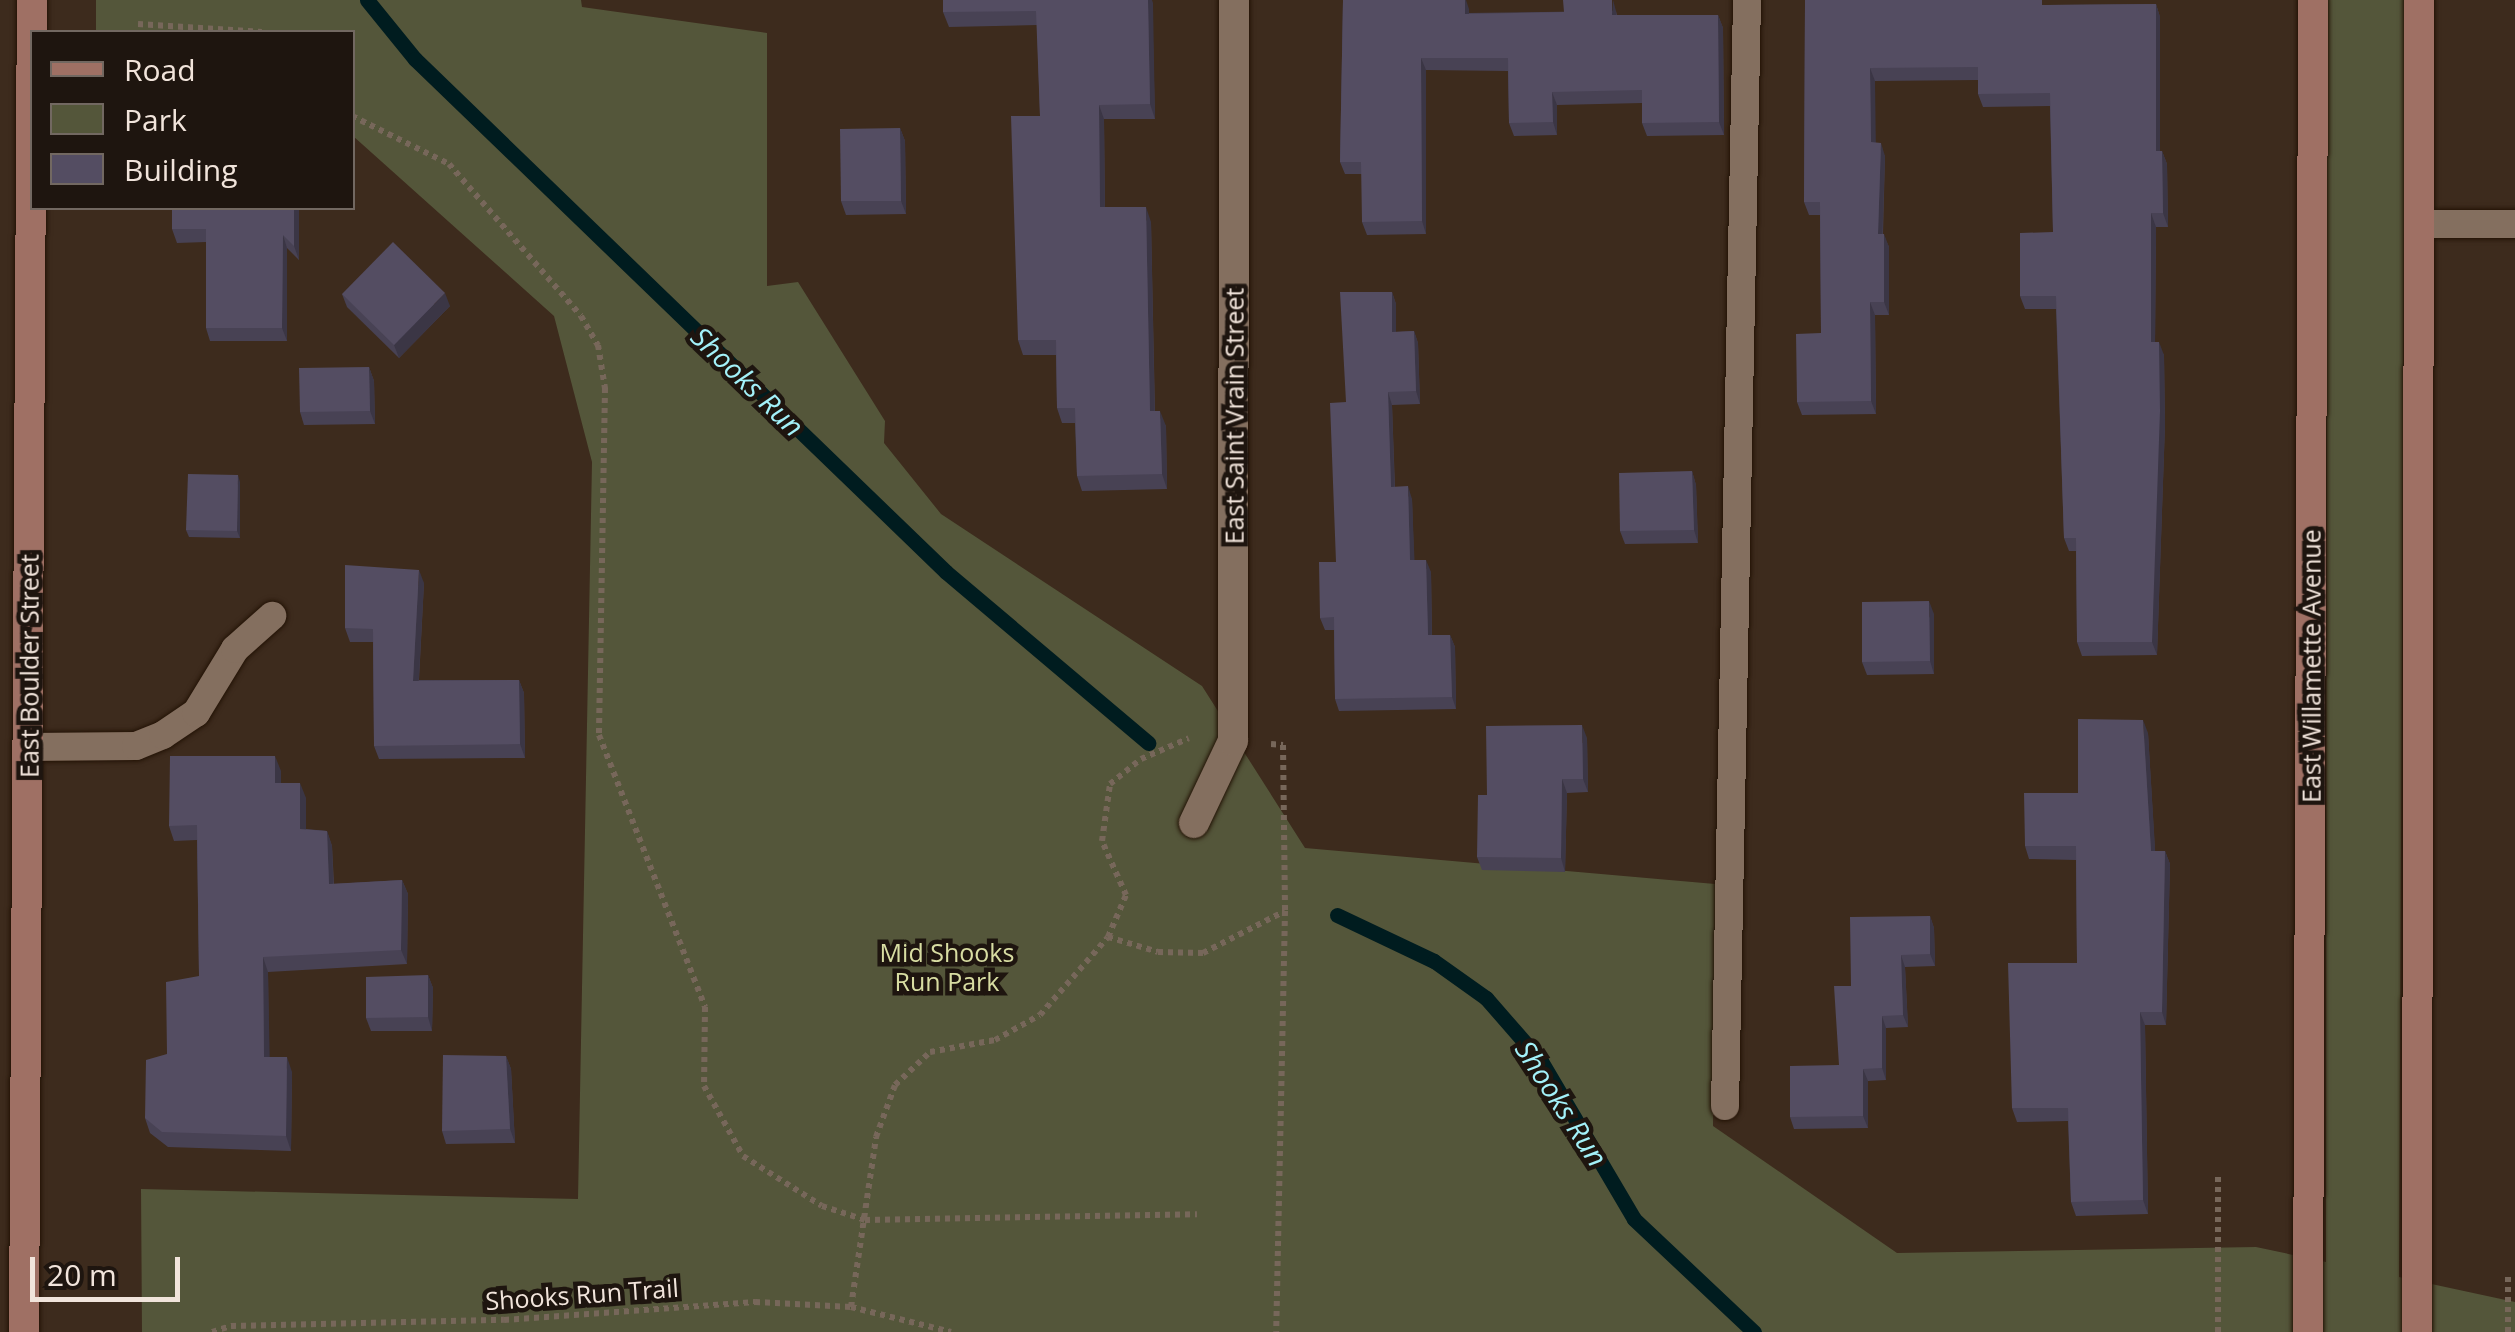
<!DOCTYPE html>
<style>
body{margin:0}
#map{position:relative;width:2515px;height:1332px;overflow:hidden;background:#3d2b1d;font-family:"Open Sans",sans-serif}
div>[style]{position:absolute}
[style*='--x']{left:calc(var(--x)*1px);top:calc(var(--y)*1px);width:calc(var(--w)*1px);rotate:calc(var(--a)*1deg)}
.green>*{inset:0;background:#54563a}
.stream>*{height:15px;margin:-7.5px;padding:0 7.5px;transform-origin:7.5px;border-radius:7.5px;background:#001c1f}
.path>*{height:6px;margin-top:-3px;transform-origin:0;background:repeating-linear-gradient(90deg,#77675a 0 5px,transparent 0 10px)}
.roads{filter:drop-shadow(0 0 2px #231306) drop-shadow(0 0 2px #231306)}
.lane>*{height:28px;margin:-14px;padding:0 14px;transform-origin:14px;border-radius:14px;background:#846f5f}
.street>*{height:30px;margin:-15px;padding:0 15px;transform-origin:15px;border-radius:15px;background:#846f5f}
.secondary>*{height:30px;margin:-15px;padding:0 15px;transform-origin:15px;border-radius:15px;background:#9f7064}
.wall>*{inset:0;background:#484254}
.shaded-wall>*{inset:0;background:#3b3645}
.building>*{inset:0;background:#544d62}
span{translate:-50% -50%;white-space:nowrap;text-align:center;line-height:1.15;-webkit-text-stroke:9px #1e150f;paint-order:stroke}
.street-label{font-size:25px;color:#f1e4db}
.park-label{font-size:25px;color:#d8dda2}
.water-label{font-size:28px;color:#a3f1f9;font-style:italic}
.legend{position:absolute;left:30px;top:30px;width:325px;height:180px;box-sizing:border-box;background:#1e150f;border:2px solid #726861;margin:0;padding:12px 18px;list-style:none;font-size:30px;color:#f1e4db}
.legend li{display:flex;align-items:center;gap:20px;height:50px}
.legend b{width:50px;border:2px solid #726861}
.scale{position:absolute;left:30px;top:1257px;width:150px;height:45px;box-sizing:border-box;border:5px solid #f1e4db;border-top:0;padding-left:12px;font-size:30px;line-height:35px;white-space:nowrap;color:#f1e4db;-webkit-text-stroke:8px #1e150f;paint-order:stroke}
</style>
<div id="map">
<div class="green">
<div style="clip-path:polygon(96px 0,581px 0,582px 7px,767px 33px,767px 286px,798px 282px,885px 421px,884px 443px,941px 514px,1202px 686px,1305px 848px,1715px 884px,1713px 1126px,1897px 1253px,2256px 1247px,2326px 1262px,2327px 0,2405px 0,2399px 1277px,2515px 1302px,2515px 1332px,142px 1332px,141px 1189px,578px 1199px,592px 462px,554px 316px,353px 136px,352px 32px,96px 32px)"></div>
</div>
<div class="stream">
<div style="--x:367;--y:0;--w:76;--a:50.9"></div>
<div style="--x:415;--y:59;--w:738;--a:44.01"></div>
<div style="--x:946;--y:572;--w:265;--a:40.2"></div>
<div style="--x:1337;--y:915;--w:107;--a:25.4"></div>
<div style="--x:1434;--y:961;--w:64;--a:35.4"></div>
<div style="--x:1486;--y:998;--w:84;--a:48.9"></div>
<div style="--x:1541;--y:1061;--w:183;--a:59.5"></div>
<div style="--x:1634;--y:1219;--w:165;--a:43.3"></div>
</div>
<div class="path">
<div style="--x:138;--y:24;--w:124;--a:3.7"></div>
<div style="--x:352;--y:116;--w:108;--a:26.3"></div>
<div style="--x:449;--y:164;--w:201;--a:49"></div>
<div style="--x:581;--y:316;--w:34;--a:60"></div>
<div style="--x:598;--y:345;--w:44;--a:80.8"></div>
<div style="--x:605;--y:388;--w:347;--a:91"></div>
<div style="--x:599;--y:735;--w:292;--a:68.7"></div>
<div style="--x:705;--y:1007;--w:79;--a:90.7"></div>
<div style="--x:704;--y:1086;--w:80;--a:60.9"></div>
<div style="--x:743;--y:1156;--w:93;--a:32.3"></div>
<div style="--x:822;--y:1206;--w:45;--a:18"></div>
<div style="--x:865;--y:1220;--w:332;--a:-1"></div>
<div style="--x:1271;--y:744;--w:12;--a:5"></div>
<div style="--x:1283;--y:745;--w:166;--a:89.3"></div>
<div style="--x:1285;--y:911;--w:421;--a:91.2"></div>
<div style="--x:1108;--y:937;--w:46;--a:-66.8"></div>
<div style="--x:1126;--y:895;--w:59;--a:-114"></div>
<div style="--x:1102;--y:841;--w:58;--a:-82"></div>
<div style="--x:1110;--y:784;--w:40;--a:-39"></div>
<div style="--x:1141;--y:759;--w:52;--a:-23.6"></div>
<div style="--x:851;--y:1307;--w:172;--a:-81.6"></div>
<div style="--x:876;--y:1137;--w:55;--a:-69.9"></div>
<div style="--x:895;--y:1085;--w:48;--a:-43.3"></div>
<div style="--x:930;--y:1052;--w:66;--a:-10.5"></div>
<div style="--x:995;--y:1040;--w:51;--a:-29.1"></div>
<div style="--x:1040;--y:1015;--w:103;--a:-48.9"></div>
<div style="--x:1108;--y:937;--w:52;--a:16.7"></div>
<div style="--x:1158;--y:952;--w:45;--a:1.3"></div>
<div style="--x:1203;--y:953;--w:92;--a:-27.1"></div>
<div style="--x:212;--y:1332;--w:20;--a:-18"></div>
<div style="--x:231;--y:1326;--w:273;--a:-1.3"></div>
<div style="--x:504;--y:1320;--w:252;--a:-4.1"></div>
<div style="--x:755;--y:1302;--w:96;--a:3"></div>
<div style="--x:851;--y:1307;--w:103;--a:14"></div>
<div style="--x:2218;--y:1332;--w:155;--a:-90"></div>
<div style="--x:2508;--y:1332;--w:58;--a:-90"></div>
</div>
<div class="roads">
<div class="lane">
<div style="--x:2418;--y:224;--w:97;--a:0"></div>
<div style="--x:28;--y:747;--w:108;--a:-0.5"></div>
<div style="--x:136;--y:746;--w:29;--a:-22"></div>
<div style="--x:163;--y:735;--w:40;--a:-34"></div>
<div style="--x:196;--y:713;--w:75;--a:-58.6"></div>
<div style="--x:235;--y:649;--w:50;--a:-41.7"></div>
<div style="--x:1725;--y:1106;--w:1106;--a:-88.86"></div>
</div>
<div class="street">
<div style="--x:1194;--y:823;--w:91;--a:-64.6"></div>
<div style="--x:1233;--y:741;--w:741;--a:-89.92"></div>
</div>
<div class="secondary">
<div style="--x:24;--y:1332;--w:1332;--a:-89.66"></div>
<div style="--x:2308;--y:1332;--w:1332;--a:-89.78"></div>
<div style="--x:2417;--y:1332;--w:1332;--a:-89.91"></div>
</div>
</div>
<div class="wall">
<div style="clip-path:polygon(943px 0,1152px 0,1155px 119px,1104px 119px,1105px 207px,1151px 222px,1155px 411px,1166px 426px,1167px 489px,1082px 491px,1077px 476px,1075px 423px,1062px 423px,1057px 408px,1056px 355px,1023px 355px,1018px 340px,1040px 116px,1037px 25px,949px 27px,943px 12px)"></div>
<div style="clip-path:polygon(1343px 0,1469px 9px,1469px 13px,1616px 11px,1617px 15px,1718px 15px,1723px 28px,1724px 135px,1647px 136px,1642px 123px,1642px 103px,1557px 105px,1557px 135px,1514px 136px,1509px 123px,1508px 71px,1426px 70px,1426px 234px,1367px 235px,1362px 222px,1362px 174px,1345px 174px,1340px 162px)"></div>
<div style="clip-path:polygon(1805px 0,2047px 5px,2156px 4px,2160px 17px,2160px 151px,2162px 151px,2167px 164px,2168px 227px,2156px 227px,2155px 342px,2164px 355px,2165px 425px,2157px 655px,2082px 656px,2077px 642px,2076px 551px,2069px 551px,2064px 538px,2056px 309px,2025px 309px,2020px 296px,2053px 232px,2050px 106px,1983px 107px,1978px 94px,1978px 80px,1875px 81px,1875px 143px,1885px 156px,1883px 234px,1889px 247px,1889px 315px,1875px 315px,1876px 414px,1802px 415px,1797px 402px,1821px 333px,1820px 215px,1809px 215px,1804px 202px)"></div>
<div style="clip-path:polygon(900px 128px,905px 141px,906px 214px,846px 215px,841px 201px)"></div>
<div style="clip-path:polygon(299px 208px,299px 260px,287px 248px,287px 341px,210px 341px,206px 328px,206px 242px,177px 243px,172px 229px)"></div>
<div style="clip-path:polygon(1392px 292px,1396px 304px,1396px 332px,1414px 331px,1418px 343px,1420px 404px,1392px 405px,1395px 487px,1412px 499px,1414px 560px,1431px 572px,1432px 635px,1450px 635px,1455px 647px,1456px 709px,1339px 711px,1335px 699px,1334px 630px,1325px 630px,1320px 618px,1336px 562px,1346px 402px)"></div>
<div style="clip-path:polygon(342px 294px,450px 306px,399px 358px,347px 307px)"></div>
<div style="clip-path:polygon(369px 367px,374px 381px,375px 424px,304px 425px,300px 412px)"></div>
<div style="clip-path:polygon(1692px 471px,1696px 485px,1698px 543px,1625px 544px,1620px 531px)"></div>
<div style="clip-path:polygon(240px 482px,240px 538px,189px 537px,186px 530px)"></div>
<div style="clip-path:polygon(424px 583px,419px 680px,519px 680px,524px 693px,525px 758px,379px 759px,374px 746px,373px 642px,350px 642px,345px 628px)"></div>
<div style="clip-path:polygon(1934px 614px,1934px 674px,1867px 675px,1862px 662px)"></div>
<div style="clip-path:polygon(2148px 733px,2155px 851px,2165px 851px,2170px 864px,2166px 1025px,2145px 1025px,2148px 1214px,2076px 1216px,2071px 1202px,2068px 1121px,2017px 1122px,2012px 1108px,2077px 963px,2076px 860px,2029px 859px,2025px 846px,2078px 793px)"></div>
<div style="clip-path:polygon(1587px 738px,1588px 792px,1567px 793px,1565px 872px,1482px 870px,1477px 857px)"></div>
<div style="clip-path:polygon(281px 771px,281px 783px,306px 798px,306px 829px,327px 831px,332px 846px,334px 884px,402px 880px,408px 894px,407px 964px,268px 972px,269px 1057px,292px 1072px,291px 1151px,168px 1147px,150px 1133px,145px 1118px,167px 1054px,199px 976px,197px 840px,174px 841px,169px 826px)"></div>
<div style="clip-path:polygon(1930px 916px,1934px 928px,1935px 966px,1905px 967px,1908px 1027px,1886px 1028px,1886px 1080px,1868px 1081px,1868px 1128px,1794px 1129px,1790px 1117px,1839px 1065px,1851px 986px)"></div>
<div style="clip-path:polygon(428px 975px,433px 988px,432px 1031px,371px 1031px,366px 1018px)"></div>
<div style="clip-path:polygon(506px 1056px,511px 1069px,515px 1143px,446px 1144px,442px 1131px)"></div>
</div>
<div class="shaded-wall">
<div style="clip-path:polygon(1148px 0,1152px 0,1153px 3px,1155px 119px,1150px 104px)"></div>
<div style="clip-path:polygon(1465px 0,1466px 0,1469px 9px,1469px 26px,1465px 14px)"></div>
<div style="clip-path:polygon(1613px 0,1616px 11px,1617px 28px,1612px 15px)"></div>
<div style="clip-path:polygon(2156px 4px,2160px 17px,2160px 164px,2156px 151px)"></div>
<div style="clip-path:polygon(1718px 15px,1723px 28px,1724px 135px,1719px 122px)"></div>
<div style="clip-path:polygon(1421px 58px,1426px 70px,1426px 234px,1422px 221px)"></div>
<div style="clip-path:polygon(1870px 68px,1875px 81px,1876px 156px,1871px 142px)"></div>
<div style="clip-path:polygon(1552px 92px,1557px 105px,1557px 135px,1553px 122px)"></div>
<div style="clip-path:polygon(1099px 105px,1104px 119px,1105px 222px,1100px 207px)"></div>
<div style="clip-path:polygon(900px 128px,905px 141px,906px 214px,901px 201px)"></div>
<div style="clip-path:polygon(1881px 143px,1885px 156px,1882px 247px,1878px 234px)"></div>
<div style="clip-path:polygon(2162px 151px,2167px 164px,2168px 227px,2163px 213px)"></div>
<div style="clip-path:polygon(1146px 207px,1151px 222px,1155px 426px,1150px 411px)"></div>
<div style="clip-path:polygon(294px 208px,299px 208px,299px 260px,294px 246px)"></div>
<div style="clip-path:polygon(2151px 213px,2156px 227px,2155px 355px,2151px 342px)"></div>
<div style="clip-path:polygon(1884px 234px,1889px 247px,1889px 315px,1884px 302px)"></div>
<div style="clip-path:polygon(283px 235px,287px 248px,287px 341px,282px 328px)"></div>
<div style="clip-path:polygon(1392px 292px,1396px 304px,1396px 344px,1392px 332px)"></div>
<div style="clip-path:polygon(445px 293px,450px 306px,399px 358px,394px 345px)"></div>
<div style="clip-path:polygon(1870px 302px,1875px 315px,1876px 414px,1871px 401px)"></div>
<div style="clip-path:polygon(1414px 331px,1418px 343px,1420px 404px,1416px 391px)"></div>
<div style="clip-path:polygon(2159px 342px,2164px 355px,2165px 425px,2157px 655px,2152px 642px)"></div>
<div style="clip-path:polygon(369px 367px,374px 381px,375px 424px,370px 411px)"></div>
<div style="clip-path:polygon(1388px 392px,1392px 405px,1395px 499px,1391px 487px)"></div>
<div style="clip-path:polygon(1160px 411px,1166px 426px,1167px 489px,1162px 474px)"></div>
<div style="clip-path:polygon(1692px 471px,1696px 485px,1698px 543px,1694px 530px)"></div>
<div style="clip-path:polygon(238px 475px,240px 482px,240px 538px,237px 531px)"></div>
<div style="clip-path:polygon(1408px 486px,1412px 499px,1415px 572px,1410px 560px)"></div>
<div style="clip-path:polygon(1426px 560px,1431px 572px,1432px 647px,1428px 635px)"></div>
<div style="clip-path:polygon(419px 570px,424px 583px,418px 694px,413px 681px)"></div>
<div style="clip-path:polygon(1929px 601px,1934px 614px,1934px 674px,1930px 661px)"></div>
<div style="clip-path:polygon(1450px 635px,1455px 647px,1456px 709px,1452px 697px)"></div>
<div style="clip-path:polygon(519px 680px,524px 693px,525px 758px,520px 744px)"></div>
<div style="clip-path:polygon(2143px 720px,2148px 733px,2156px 864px,2151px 851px)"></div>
<div style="clip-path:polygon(1582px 725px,1587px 738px,1588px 792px,1583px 779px)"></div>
<div style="clip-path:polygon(275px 756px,281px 771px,281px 798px,275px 783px)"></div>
<div style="clip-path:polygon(1562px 779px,1567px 793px,1565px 872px,1561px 858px)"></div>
<div style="clip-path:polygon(300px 783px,306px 798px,306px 844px,300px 829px)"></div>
<div style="clip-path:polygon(327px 831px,332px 846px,334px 899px,329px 884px)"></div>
<div style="clip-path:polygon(2165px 851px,2170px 864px,2166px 1025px,2162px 1012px)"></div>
<div style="clip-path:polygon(402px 880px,408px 894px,407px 964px,401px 950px)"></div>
<div style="clip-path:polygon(1930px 916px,1934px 928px,1935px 966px,1930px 954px)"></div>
<div style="clip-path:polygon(1901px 955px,1905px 967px,1908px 1027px,1903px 1015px)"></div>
<div style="clip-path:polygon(263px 957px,268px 972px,270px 1072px,264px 1057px)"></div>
<div style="clip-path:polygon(428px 975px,433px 988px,432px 1031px,428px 1017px)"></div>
<div style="clip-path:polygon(2140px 1012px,2145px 1025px,2148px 1214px,2143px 1200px)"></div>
<div style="clip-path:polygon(1882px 1016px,1886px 1028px,1886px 1080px,1882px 1068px)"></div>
<div style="clip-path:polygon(506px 1056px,511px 1069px,515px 1143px,510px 1129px)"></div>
<div style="clip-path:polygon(287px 1057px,292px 1072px,291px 1151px,286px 1136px)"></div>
<div style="clip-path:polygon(1863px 1069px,1868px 1081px,1868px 1128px,1863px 1116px)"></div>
</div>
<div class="building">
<div style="clip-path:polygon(943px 0,1148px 0,1150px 104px,1099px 105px,1100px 207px,1146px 207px,1150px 411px,1160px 411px,1162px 474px,1077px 476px,1075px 408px,1057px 408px,1056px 340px,1018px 340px,1011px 116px,1040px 116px,1036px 11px,943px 12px)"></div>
<div style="clip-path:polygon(1343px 0,1465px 0,1465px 14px,1564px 12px,1563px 0,1612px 0,1612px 15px,1718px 15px,1719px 122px,1642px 123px,1642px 90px,1552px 92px,1553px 122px,1509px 123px,1508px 58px,1421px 58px,1422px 221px,1362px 222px,1361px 162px,1340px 162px)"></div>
<div style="clip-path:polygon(1805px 0,2042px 0,2042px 5px,2156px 4px,2156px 151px,2162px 151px,2163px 213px,2151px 213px,2151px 342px,2159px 342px,2160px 411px,2152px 642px,2077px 642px,2076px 538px,2064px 538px,2056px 296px,2020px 296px,2020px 233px,2053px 232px,2050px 93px,1978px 94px,1978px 67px,1870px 68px,1871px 142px,1881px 143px,1878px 234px,1884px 234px,1884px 302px,1870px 302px,1871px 401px,1797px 402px,1796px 334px,1821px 333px,1820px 202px,1804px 202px)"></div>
<div style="clip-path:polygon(900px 128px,901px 201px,841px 201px,840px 129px)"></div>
<div style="clip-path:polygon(172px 208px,294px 208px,294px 246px,283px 235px,282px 328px,206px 328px,206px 229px,172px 229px)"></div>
<div style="clip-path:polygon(393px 242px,445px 293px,394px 345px,342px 294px)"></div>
<div style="clip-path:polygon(1340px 292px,1392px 292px,1392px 332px,1414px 331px,1416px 391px,1388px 392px,1391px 487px,1408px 486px,1410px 560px,1426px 560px,1428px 635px,1450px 635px,1452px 697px,1335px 699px,1334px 617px,1320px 618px,1319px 562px,1336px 562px,1330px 403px,1346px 402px)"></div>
<div style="clip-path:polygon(369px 367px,370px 411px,300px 412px,299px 368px)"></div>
<div style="clip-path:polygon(1692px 471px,1694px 530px,1620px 531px,1619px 473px)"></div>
<div style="clip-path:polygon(188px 474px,238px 475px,237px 531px,186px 530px)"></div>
<div style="clip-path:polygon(345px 565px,419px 570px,413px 681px,519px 680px,520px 744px,374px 746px,373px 629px,345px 628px)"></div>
<div style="clip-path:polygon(1929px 601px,1930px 661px,1862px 662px,1862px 602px)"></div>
<div style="clip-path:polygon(2078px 719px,2143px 720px,2151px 851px,2165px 851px,2162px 1012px,2140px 1012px,2143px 1200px,2071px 1202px,2068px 1108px,2012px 1108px,2008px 963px,2077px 963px,2076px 846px,2025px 846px,2024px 793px,2078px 793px)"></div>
<div style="clip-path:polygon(1582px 725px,1583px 779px,1562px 779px,1561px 858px,1477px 857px,1478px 795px,1487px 795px,1486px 726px)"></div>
<div style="clip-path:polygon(170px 756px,275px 756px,275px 783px,300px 783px,300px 829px,327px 831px,329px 884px,402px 880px,401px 950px,263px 957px,264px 1057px,287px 1057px,286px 1136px,162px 1132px,145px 1118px,146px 1060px,167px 1054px,166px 982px,199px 976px,197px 825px,169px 826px)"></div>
<div style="clip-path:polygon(1930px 916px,1930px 954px,1901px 955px,1903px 1015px,1882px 1016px,1882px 1068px,1863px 1069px,1863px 1116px,1790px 1117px,1790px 1066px,1839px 1065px,1834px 986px,1851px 986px,1850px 917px)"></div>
<div style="clip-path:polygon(428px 975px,428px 1017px,366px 1018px,366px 977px)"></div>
<div style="clip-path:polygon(443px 1055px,506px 1056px,510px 1129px,442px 1131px)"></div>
</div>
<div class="street-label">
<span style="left:1234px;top:416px;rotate:-90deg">East Saint Vrain Street</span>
<span style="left:29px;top:666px;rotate:-90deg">East Boulder Street</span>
<span style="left:2311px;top:666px;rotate:-90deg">East Willamette Avenue</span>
<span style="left:582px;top:1294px;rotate:-4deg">Shooks Run Trail</span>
</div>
<div class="park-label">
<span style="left:947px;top:967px">Mid Shooks<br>Run Park</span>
</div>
<div class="water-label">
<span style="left:748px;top:381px;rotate:44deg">Shooks Run</span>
<span style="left:1562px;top:1103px;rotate:57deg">Shooks Run</span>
</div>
<ul class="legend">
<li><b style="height:12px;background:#9f7064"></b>Road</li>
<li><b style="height:28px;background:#54563a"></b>Park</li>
<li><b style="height:28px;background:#544d62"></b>Building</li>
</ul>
<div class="scale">20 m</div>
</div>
